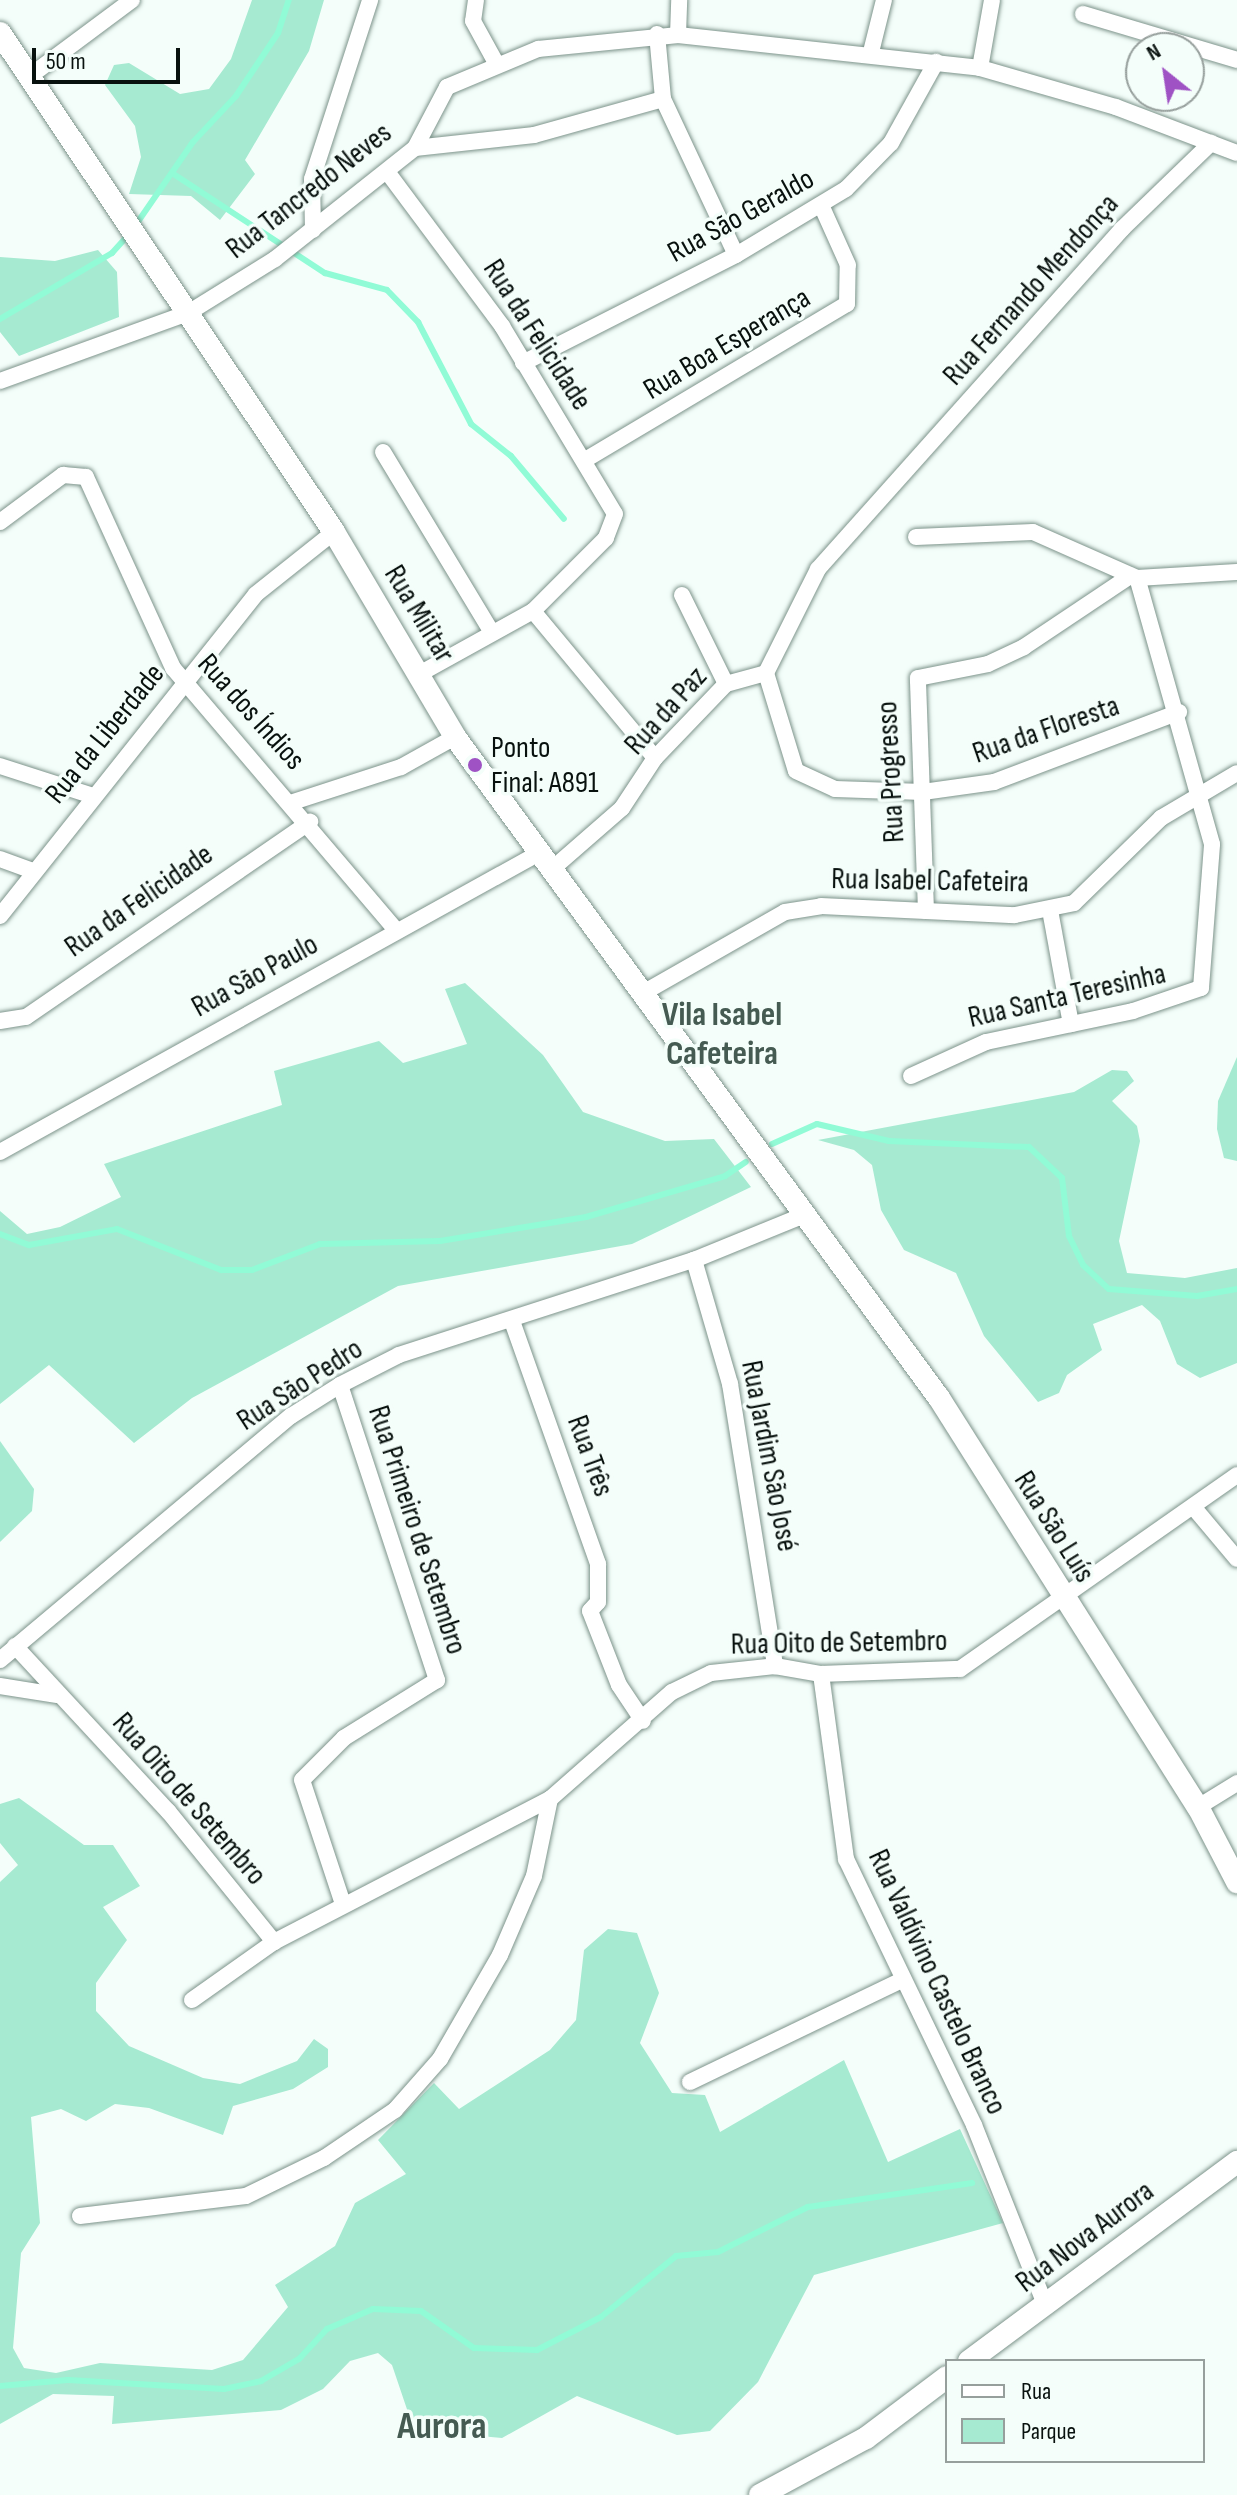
<!DOCTYPE html>
<meta charset="utf-8">
<style>
body{margin:0}
#map{position:relative;width:1237px;height:2495px;overflow:hidden;background:#f4fefa;font-family:"Sofia Sans Condensed",sans-serif}
div>[style]{position:absolute}
[style*='--x']{left:calc(var(--x)*1px);top:calc(var(--y)*1px);width:calc(var(--w)*1px);rotate:calc(var(--a)*1deg)}
.green>*{inset:0;background:#a6ead1}
.stream>*{height:6px;margin:-3px;padding:0 3px;transform-origin:3px;border-radius:3px;background:#91fbd6}
.roads{filter:drop-shadow(0 0 2px #7c938a) drop-shadow(0 0 2px #7c938a)}
.street>*{height:16px;margin:-8px;padding:0 8px;transform-origin:8px;border-radius:8px;background:#fff}
.secondary>*{height:22px;margin:-11px;padding:0 11px;transform-origin:11px;border-radius:11px;background:#fff}
.dots>*{width:22px;height:22px;translate:-50% -50%;box-sizing:border-box;border:4px solid #f4fefa;border-radius:50%}
span{translate:-50% -50%;white-space:nowrap;text-align:center;line-height:1.15;-webkit-text-stroke:7px #f4fefa;paint-order:stroke}
.street-label{font-size:30px;color:#08110e}
.poi-label{font-size:30px;color:#08110e}
.left{translate:0 -50%;text-align:left}
.quarter-label{font-size:34px;color:#455b52;font-weight:700}
.district-label{font-size:38px;color:#455b52;font-weight:700}
.legend{position:absolute;left:945px;top:2359px;width:260px;height:104px;box-sizing:border-box;background:#f4fefa;border:2px solid #969f9c;margin:0;padding:10px 14px;list-style:none;font-size:24px;color:#08110e}
.legend li{display:flex;align-items:center;gap:16px;height:40px}
.legend b{width:40px;border:2px solid #969f9c}
.north{position:absolute;left:1125px;top:32px;width:80px;height:80px;box-sizing:border-box;background:#f4fefa;border:2px solid #969f9c;border-radius:50%;rotate:330deg;font-size:22px;font-weight:700;line-height:32px;text-align:center;color:#08110e}
.north::after{content:'';display:block;margin:auto;width:28px;height:36px;background:#9f52c4;clip-path:polygon(50% 0,100% 100%,50% 72%,0 100%)}
.scale{position:absolute;left:32px;top:48px;width:148px;height:36px;box-sizing:border-box;border:4px solid #08110e;border-top:0;padding-left:10px;font-size:24px;line-height:28px;white-space:nowrap;color:#08110e;-webkit-text-stroke:6px #f4fefa;paint-order:stroke}
</style>
<div id="map">
<div class="green">
<div style="clip-path:polygon(252px 0,324px 0,309px 51px,245px 160px,255px 174px,220px 220px,191px 196px,129px 194px,141px 157px,135px 126px,105px 85px,114px 65px,129px 63px,180px 94px,209px 89px,231px 59px)"></div>
<div style="clip-path:polygon(98px 250px,117px 272px,119px 317px,19px 356px,0 332px,0 257px,55px 261px)"></div>
<div style="clip-path:polygon(465px 983px,543px 1055px,583px 1112px,665px 1141px,714px 1139px,751px 1187px,632px 1244px,398px 1286px,192px 1398px,134px 1443px,49px 1365px,0 1404px,0 1211px,27px 1234px,60px 1227px,121px 1197px,104px 1164px,282px 1105px,274px 1071px,379px 1041px,403px 1063px,467px 1044px,445px 989px)"></div>
<div style="clip-path:polygon(1237px 1057px,1237px 1161px,1224px 1158px,1217px 1129px,1218px 1101px)"></div>
<div style="clip-path:polygon(1112px 1070px,1127px 1071px,1134px 1081px,1112px 1101px,1137px 1126px,1140px 1141px,1119px 1241px,1127px 1273px,1185px 1278px,1237px 1268px,1237px 1363px,1200px 1378px,1177px 1364px,1160px 1321px,1142px 1305px,1093px 1324px,1102px 1350px,1067px 1375px,1059px 1393px,1038px 1402px,984px 1336px,956px 1273px,904px 1250px,881px 1210px,872px 1165px,854px 1150px,818px 1140px,1074px 1092px)"></div>
<div style="clip-path:polygon(0 1441px,34px 1489px,32px 1511px,0 1542px)"></div>
<div style="clip-path:polygon(19px 1798px,84px 1845px,113px 1845px,140px 1886px,103px 1907px,127px 1940px,96px 1983px,96px 2011px,129px 2046px,203px 2078px,240px 2084px,297px 2061px,314px 2039px,328px 2049px,328px 2067px,293px 2089px,233px 2106px,223px 2135px,149px 2108px,115px 2104px,86px 2121px,61px 2109px,31px 2117px,40px 2223px,21px 2253px,13px 2348px,24px 2368px,56px 2373px,100px 2363px,212px 2370px,243px 2360px,288px 2307px,275px 2285px,335px 2246px,355px 2203px,406px 2174px,378px 2140px,434px 2083px,459px 2109px,550px 2050px,576px 2020px,584px 1950px,608px 1929px,637px 1933px,659px 1993px,640px 2043px,672px 2093px,705px 2095px,720px 2132px,844px 2060px,888px 2162px,960px 2129px,1003px 2223px,814px 2275px,758px 2382px,710px 2431px,677px 2435px,577px 2396px,502px 2438px,414px 2430px,392px 2365px,378px 2353px,350px 2361px,323px 2389px,281px 2410px,112px 2424px,114px 2396px,53px 2394px,0 2424px,0 1882px,18px 1865px,0 1843px,0 1804px)"></div>
</div>
<div class="stream">
<div style="--x:172;--y:173;--w:183;--a:33.2"></div>
<div style="--x:325;--y:273;--w:64;--a:15.3"></div>
<div style="--x:387;--y:290;--w:45;--a:45.9"></div>
<div style="--x:418;--y:322;--w:115;--a:62.5"></div>
<div style="--x:471;--y:424;--w:51;--a:38.7"></div>
<div style="--x:511;--y:456;--w:82;--a:49.9"></div>
<div style="--x:135;--y:226;--w:102;--a:-55.4"></div>
<div style="--x:193;--y:142;--w:63;--a:-46.9"></div>
<div style="--x:236;--y:96;--w:76;--a:-56.3"></div>
<div style="--x:278;--y:33;--w:35;--a:-72"></div>
<div style="--x:0;--y:319;--w:130;--a:-30.5"></div>
<div style="--x:112;--y:253;--w:24;--a:-48"></div>
<div style="--x:772;--y:1144;--w:49;--a:-24"></div>
<div style="--x:817;--y:1124;--w:74;--a:13.3"></div>
<div style="--x:889;--y:1141;--w:140;--a:2.5"></div>
<div style="--x:1029;--y:1147;--w:45;--a:43.2"></div>
<div style="--x:1062;--y:1178;--w:58;--a:83.1"></div>
<div style="--x:1069;--y:1236;--w:32;--a:64"></div>
<div style="--x:1083;--y:1265;--w:35;--a:43"></div>
<div style="--x:1109;--y:1289;--w:88;--a:4.5"></div>
<div style="--x:1197;--y:1296;--w:41;--a:-9.9"></div>
<div style="--x:0;--y:1234;--w:31;--a:21"></div>
<div style="--x:29;--y:1245;--w:89;--a:-10.3"></div>
<div style="--x:117;--y:1229;--w:112;--a:21.5"></div>
<div style="--x:221;--y:1270;--w:31;--a:0"></div>
<div style="--x:252;--y:1270;--w:73;--a:-20.9"></div>
<div style="--x:320;--y:1244;--w:120;--a:-1.4"></div>
<div style="--x:440;--y:1241;--w:148;--a:-9.3"></div>
<div style="--x:586;--y:1217;--w:145;--a:-16.4"></div>
<div style="--x:725;--y:1176;--w:25;--a:-34"></div>
<div style="--x:0;--y:2386;--w:68;--a:-5"></div>
<div style="--x:68;--y:2380;--w:156;--a:3.3"></div>
<div style="--x:224;--y:2389;--w:38;--a:-12"></div>
<div style="--x:261;--y:2381;--w:44;--a:-30.1"></div>
<div style="--x:299;--y:2359;--w:41;--a:-47"></div>
<div style="--x:327;--y:2329;--w:50;--a:-23.5"></div>
<div style="--x:373;--y:2309;--w:48;--a:2.4"></div>
<div style="--x:421;--y:2311;--w:65;--a:34.9"></div>
<div style="--x:474;--y:2348;--w:63;--a:1.8"></div>
<div style="--x:537;--y:2350;--w:72;--a:-27.3"></div>
<div style="--x:601;--y:2317;--w:97;--a:-39.1"></div>
<div style="--x:676;--y:2256;--w:42;--a:-5.4"></div>
<div style="--x:718;--y:2252;--w:101;--a:-26.6"></div>
<div style="--x:808;--y:2207;--w:166;--a:-8.3"></div>
</div>
<div class="roads">
<div class="street">
<div style="--x:476;--y:0;--w:21;--a:98"></div>
<div style="--x:473;--y:21;--w:46;--a:61.2"></div>
<div style="--x:1083;--y:14;--w:161;--a:16.6"></div>
<div style="--x:657;--y:34;--w:65;--a:84.7"></div>
<div style="--x:663;--y:99;--w:172;--a:64.9"></div>
<div style="--x:678;--y:35;--w:35;--a:-88"></div>
<div style="--x:871;--y:52;--w:54;--a:-76"></div>
<div style="--x:980;--y:68;--w:69;--a:-80"></div>
<div style="--x:30;--y:76;--w:127;--a:-36.7"></div>
<div style="--x:415;--y:148;--w:120;--a:-6.2"></div>
<div style="--x:534;--y:135;--w:134;--a:-15.6"></div>
<div style="--x:388;--y:173;--w:191;--a:53.3"></div>
<div style="--x:502;--y:326;--w:219;--a:59"></div>
<div style="--x:615;--y:514;--w:26;--a:111"></div>
<div style="--x:606;--y:538;--w:103;--a:135"></div>
<div style="--x:533;--y:611;--w:128;--a:151"></div>
<div style="--x:313;--y:230;--w:51;--a:-91.1"></div>
<div style="--x:312;--y:179;--w:188;--a:-72"></div>
<div style="--x:523;--y:363;--w:239;--a:-26.9"></div>
<div style="--x:736;--y:255;--w:128;--a:-31"></div>
<div style="--x:846;--y:189;--w:64;--a:-45.6"></div>
<div style="--x:891;--y:143;--w:93;--a:-60.9"></div>
<div style="--x:0;--y:381;--w:200;--a:-19.9"></div>
<div style="--x:188;--y:313;--w:102;--a:-31.8"></div>
<div style="--x:275;--y:259;--w:179;--a:-38.4"></div>
<div style="--x:415;--y:148;--w:69;--a:-62.3"></div>
<div style="--x:447;--y:87;--w:99;--a:-22.7"></div>
<div style="--x:538;--y:49;--w:141;--a:-5.7"></div>
<div style="--x:678;--y:35;--w:304;--a:6.2"></div>
<div style="--x:980;--y:68;--w:141;--a:16"></div>
<div style="--x:1116;--y:107;--w:129;--a:20.8"></div>
<div style="--x:383;--y:452;--w:211;--a:58.9"></div>
<div style="--x:585;--y:460;--w:305;--a:-30.8"></div>
<div style="--x:847;--y:304;--w:39;--a:-89"></div>
<div style="--x:848;--y:265;--w:66;--a:-114.2"></div>
<div style="--x:0;--y:522;--w:79;--a:-36.7"></div>
<div style="--x:63;--y:475;--w:23;--a:5"></div>
<div style="--x:86;--y:477;--w:210;--a:65.5"></div>
<div style="--x:173;--y:668;--w:343;--a:49.6"></div>
<div style="--x:916;--y:537;--w:117;--a:-2.4"></div>
<div style="--x:1033;--y:532;--w:114;--a:23.9"></div>
<div style="--x:1137;--y:578;--w:100;--a:-3.4"></div>
<div style="--x:682;--y:595;--w:99;--a:63.7"></div>
<div style="--x:533;--y:611;--w:191;--a:50.3"></div>
<div style="--x:766;--y:673;--w:102;--a:73"></div>
<div style="--x:796;--y:771;--w:43;--a:24.8"></div>
<div style="--x:835;--y:789;--w:88;--a:2"></div>
<div style="--x:923;--y:792;--w:72;--a:-8"></div>
<div style="--x:994;--y:782;--w:198;--a:-20.7"></div>
<div style="--x:0;--y:766;--w:95;--a:17.9"></div>
<div style="--x:293;--y:802;--w:114;--a:-18"></div>
<div style="--x:401;--y:767;--w:62;--a:-29.1"></div>
<div style="--x:0;--y:859;--w:35;--a:20"></div>
<div style="--x:551;--y:870;--w:94;--a:-41.1"></div>
<div style="--x:622;--y:808;--w:60;--a:-56.6"></div>
<div style="--x:655;--y:758;--w:103;--a:-46.2"></div>
<div style="--x:726;--y:684;--w:41;--a:-15.4"></div>
<div style="--x:766;--y:673;--w:116;--a:-63.4"></div>
<div style="--x:818;--y:569;--w:456;--a:-48.2"></div>
<div style="--x:1122;--y:229;--w:124;--a:-44"></div>
<div style="--x:1050;--y:910;--w:116;--a:79.6"></div>
<div style="--x:926;--y:911;--w:233;--a:-92"></div>
<div style="--x:918;--y:678;--w:71;--a:-11.3"></div>
<div style="--x:988;--y:664;--w:40;--a:-25"></div>
<div style="--x:1024;--y:647;--w:128;--a:-33.8"></div>
<div style="--x:0;--y:916;--w:411;--a:-51.5"></div>
<div style="--x:256;--y:594;--w:100;--a:-38.5"></div>
<div style="--x:643;--y:993;--w:163;--a:-29.7"></div>
<div style="--x:785;--y:912;--w:36;--a:-9"></div>
<div style="--x:821;--y:906;--w:194;--a:2.7"></div>
<div style="--x:1015;--y:915;--w:60;--a:-11.5"></div>
<div style="--x:1074;--y:903;--w:122;--a:-44.3"></div>
<div style="--x:1161;--y:818;--w:88;--a:-30.6"></div>
<div style="--x:0;--y:1021;--w:26;--a:-9"></div>
<div style="--x:26;--y:1017;--w:345;--a:-34.5"></div>
<div style="--x:911;--y:1076;--w:82;--a:-24.4"></div>
<div style="--x:986;--y:1042;--w:150;--a:-11.9"></div>
<div style="--x:1133;--y:1011;--w:72;--a:-18.7"></div>
<div style="--x:1201;--y:988;--w:144;--a:-85.6"></div>
<div style="--x:1212;--y:844;--w:276;--a:-105.7"></div>
<div style="--x:0;--y:1152;--w:616;--a:-29.02"></div>
<div style="--x:694;--y:1260;--w:129;--a:73.8"></div>
<div style="--x:730;--y:1384;--w:286;--a:80.9"></div>
<div style="--x:512;--y:1321;--w:258;--a:70.5"></div>
<div style="--x:598;--y:1564;--w:38;--a:90"></div>
<div style="--x:598;--y:1602;--w:12;--a:132"></div>
<div style="--x:590;--y:1611;--w:79;--a:68.6"></div>
<div style="--x:619;--y:1685;--w:43;--a:56.3"></div>
<div style="--x:340;--y:1385;--w:311;--a:71.8"></div>
<div style="--x:437;--y:1680;--w:110;--a:148.1"></div>
<div style="--x:344;--y:1738;--w:59;--a:135"></div>
<div style="--x:302;--y:1780;--w:131;--a:71.7"></div>
<div style="--x:1195;--y:1509;--w:65;--a:50"></div>
<div style="--x:15;--y:1646;--w:225;--a:47.2"></div>
<div style="--x:168;--y:1811;--w:169;--a:51"></div>
<div style="--x:0;--y:1660;--w:380;--a:-40"></div>
<div style="--x:291;--y:1416;--w:58;--a:-32.3"></div>
<div style="--x:340;--y:1385;--w:66;--a:-27"></div>
<div style="--x:399;--y:1355;--w:310;--a:-17.9"></div>
<div style="--x:694;--y:1260;--w:119;--a:-22.2"></div>
<div style="--x:821;--y:1674;--w:187;--a:82.3"></div>
<div style="--x:846;--y:1859;--w:295;--a:64.3"></div>
<div style="--x:974;--y:2125;--w:193;--a:68.4"></div>
<div style="--x:0;--y:1686;--w:58;--a:9"></div>
<div style="--x:1198;--y:1807;--w:46;--a:-31.6"></div>
<div style="--x:192;--y:2000;--w:100;--a:-35.3"></div>
<div style="--x:274;--y:1942;--w:311;--a:-27.4"></div>
<div style="--x:550;--y:1799;--w:162;--a:-41.3"></div>
<div style="--x:672;--y:1692;--w:43;--a:-26"></div>
<div style="--x:711;--y:1673;--w:64;--a:-6.2"></div>
<div style="--x:775;--y:1666;--w:47;--a:9.9"></div>
<div style="--x:821;--y:1674;--w:139;--a:-2.1"></div>
<div style="--x:960;--y:1669;--w:338;--a:-35"></div>
<div style="--x:690;--y:2082;--w:235;--a:-25.7"></div>
<div style="--x:80;--y:2216;--w:167;--a:-6.9"></div>
<div style="--x:246;--y:2196;--w:87;--a:-26"></div>
<div style="--x:324;--y:2158;--w:86;--a:-34.1"></div>
<div style="--x:395;--y:2110;--w:68;--a:-48.6"></div>
<div style="--x:440;--y:2059;--w:120;--a:-60"></div>
<div style="--x:500;--y:1955;--w:86;--a:-66.7"></div>
<div style="--x:534;--y:1876;--w:79;--a:-78.3"></div>
</div>
<div class="secondary">
<div style="--x:0;--y:33;--w:600;--a:56.2"></div>
<div style="--x:334;--y:532;--w:238;--a:59.4"></div>
<div style="--x:455;--y:737;--w:819;--a:53.79"></div>
<div style="--x:939;--y:1398;--w:484;--a:57.7"></div>
<div style="--x:1198;--y:1807;--w:85;--a:62.5"></div>
<div style="--x:969;--y:2361;--w:334;--a:-36.6"></div>
<div style="--x:760;--y:2495;--w:120;--a:-28.3"></div>
<div style="--x:866;--y:2438;--w:101;--a:-37"></div>
</div>
</div>
<div class="dots">
<div style="left:475px;top:765px;background:#9f52c4"></div>
</div>
<div class="street-label">
<span style="left:309px;top:191px;rotate:-38deg">Rua Tancredo Neves</span>
<span style="left:741px;top:216px;rotate:-29deg">Rua São Geraldo</span>
<span style="left:1031px;top:290px;rotate:-48deg">Rua Fernando Mendonça</span>
<span style="left:537px;top:335px;rotate:57deg">Rua da Felicidade</span>
<span style="left:727px;top:344px;rotate:-31deg">Rua Boa Esperança</span>
<span style="left:419px;top:614px;rotate:59deg">Rua Militar</span>
<span style="left:666px;top:711px;rotate:-48deg">Rua da Paz</span>
<span style="left:251px;top:712px;rotate:48deg">Rua dos Índios</span>
<span style="left:1046px;top:730px;rotate:-19deg">Rua da Floresta</span>
<span style="left:105px;top:734px;rotate:-51deg">Rua da Liberdade</span>
<span style="left:891px;top:772px;rotate:-93deg">Rua Progresso</span>
<span style="left:930px;top:881px;rotate:1deg">Rua Isabel Cafeteira</span>
<span style="left:139px;top:901px;rotate:-35deg">Rua da Felicidade</span>
<span style="left:255px;top:976px;rotate:-29deg">Rua São Paulo</span>
<span style="left:1067px;top:996px;rotate:-13deg">Rua Santa Teresinha</span>
<span style="left:300px;top:1385px;rotate:-33deg">Rua São Pedro</span>
<span style="left:590px;top:1456px;rotate:70deg">Rua Três</span>
<span style="left:769px;top:1456px;rotate:79deg">Rua Jardim São José</span>
<span style="left:1054px;top:1527px;rotate:58deg">Rua São Luís</span>
<span style="left:417px;top:1530px;rotate:72deg">Rua Primeiro de Setembro</span>
<span style="left:839px;top:1643px;rotate:-1deg">Rua Oito de Setembro</span>
<span style="left:189px;top:1799px;rotate:49deg">Rua Oito de Setembro</span>
<span style="left:937px;top:1982px;rotate:65deg">Rua Valdívino Castelo Branco</span>
<span style="left:1085px;top:2237px;rotate:-37deg">Rua Nova Aurora</span>
</div>
<div class="poi-label">
<span class="left" style="left:491px;top:765px">Ponto<br>Final: A891</span>
</div>
<div class="quarter-label">
<span style="left:722px;top:1034px">Vila Isabel<br>Cafeteira</span>
</div>
<div class="district-label">
<span style="left:442px;top:2427px">Aurora</span>
</div>
<ul class="legend">
<li><b style="height:10px;background:#fff"></b>Rua</li>
<li><b style="height:22px;background:#a6ead1"></b>Parque</li>
</ul>
<div class="north">N</div>
<div class="scale">50 m</div>
</div>
